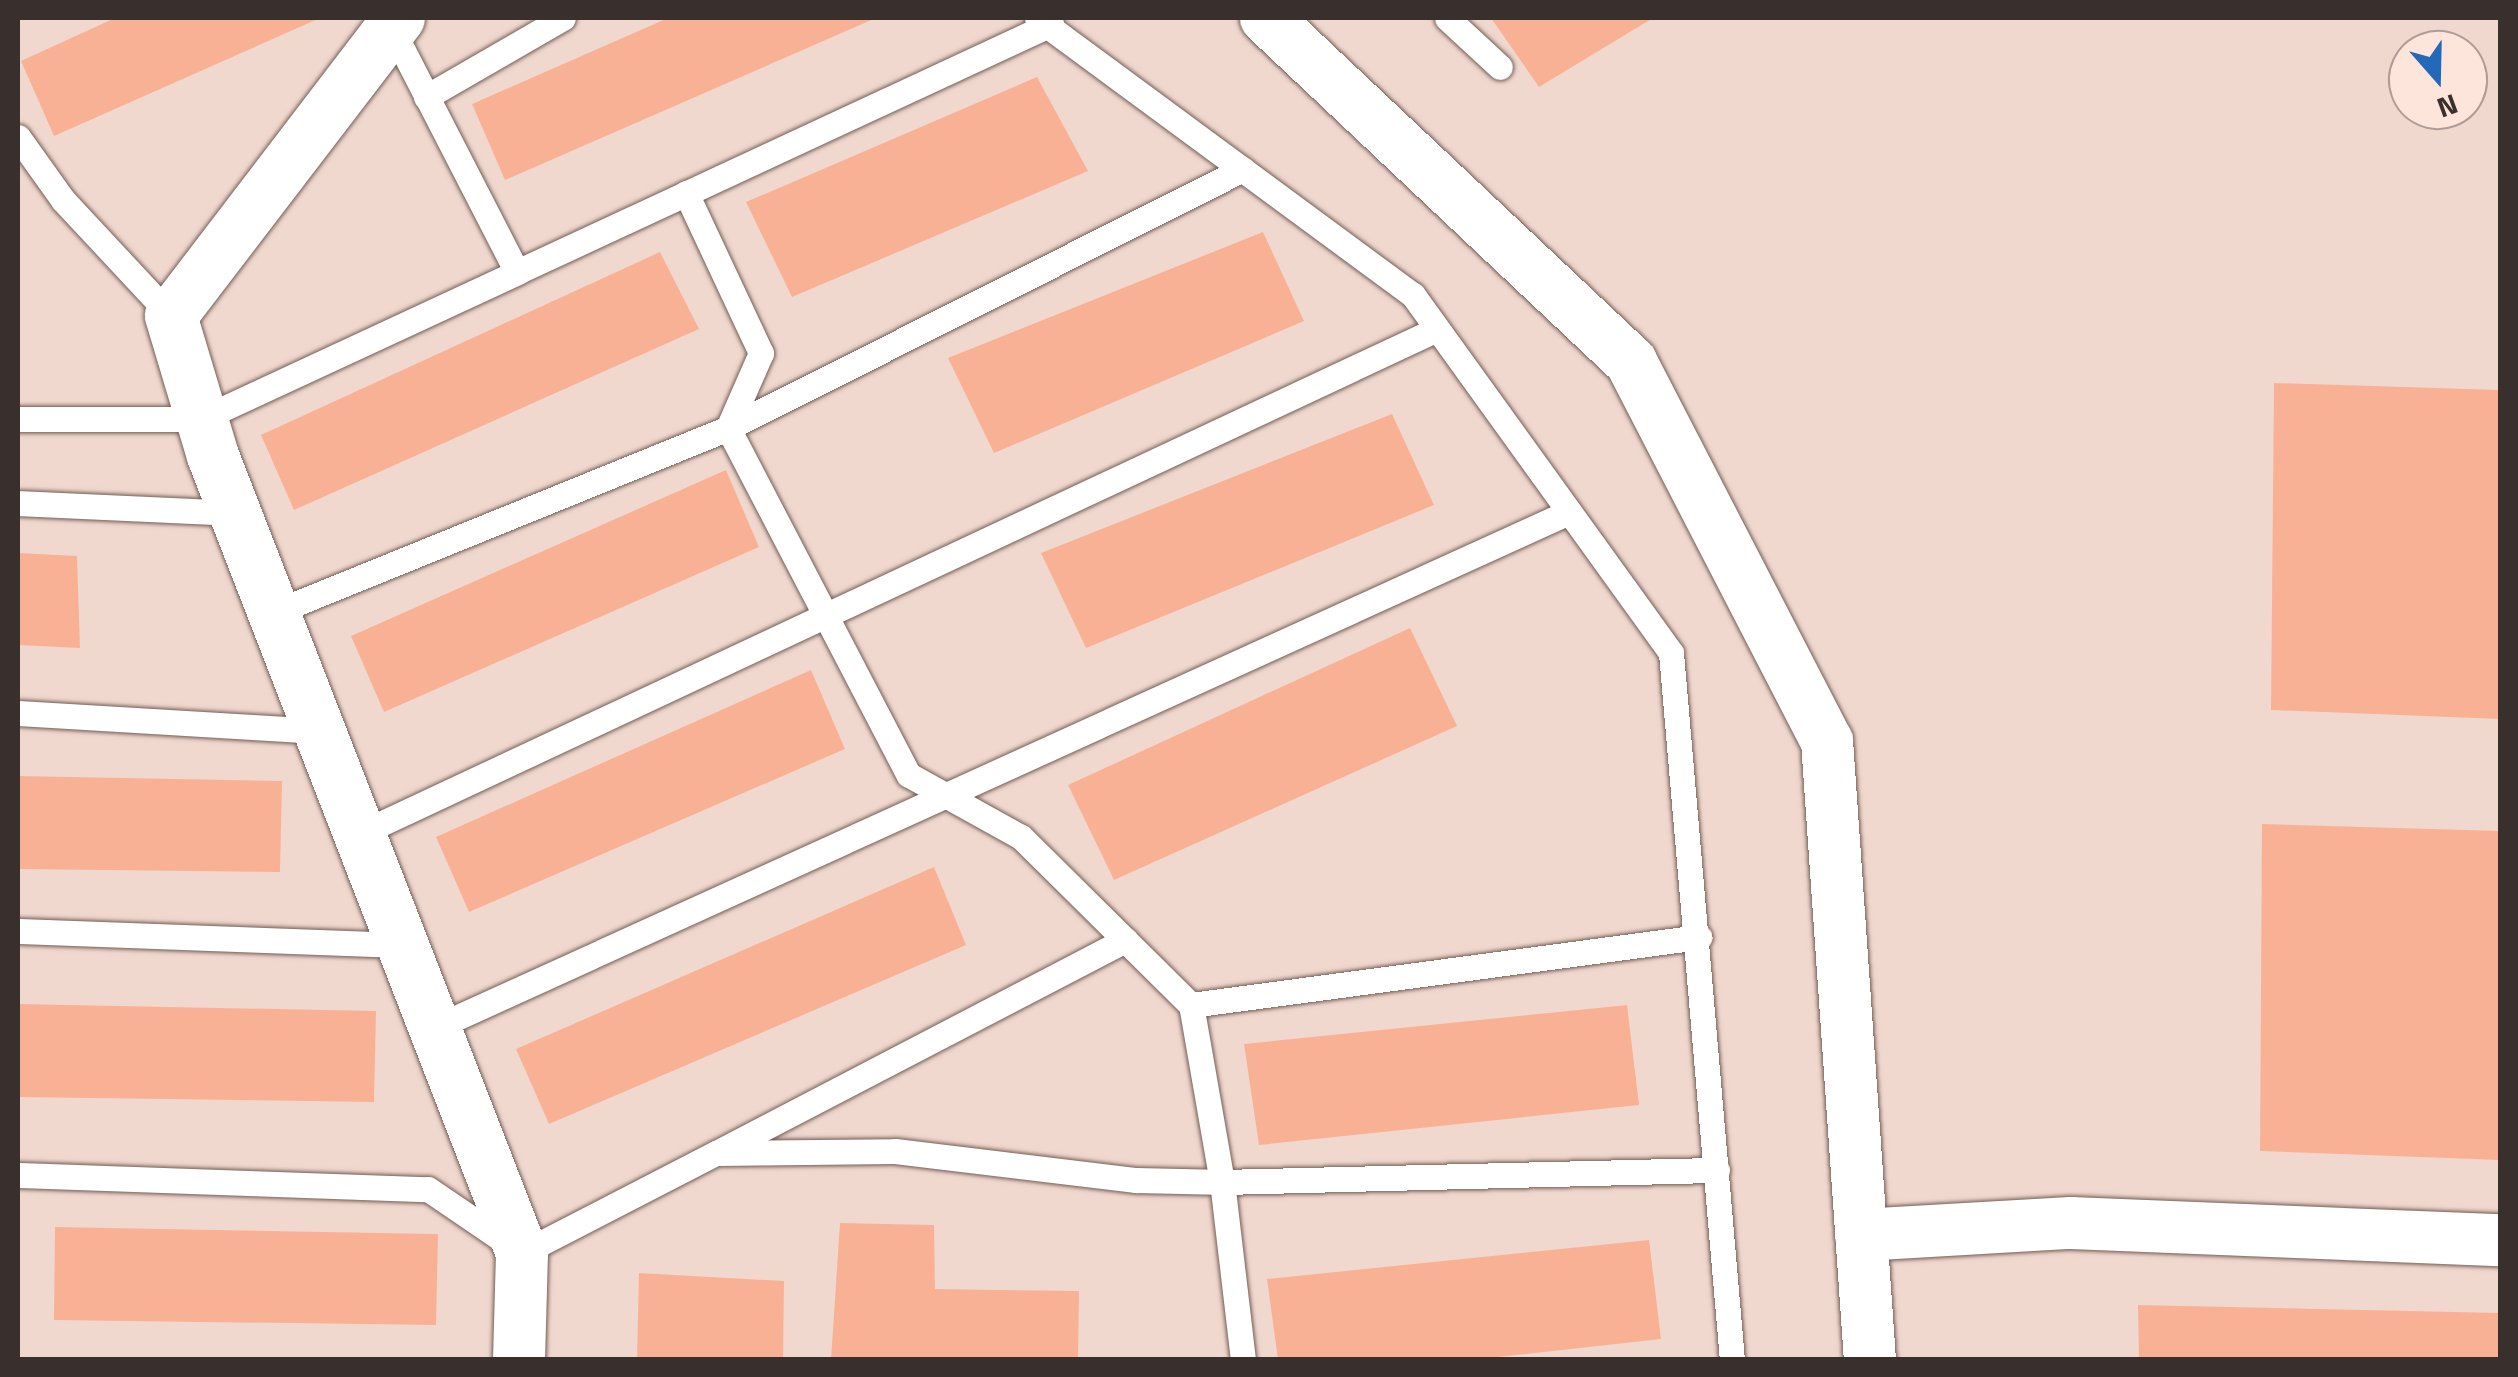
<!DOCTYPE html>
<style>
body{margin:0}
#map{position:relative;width:2518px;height:1377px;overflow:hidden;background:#f1d8cf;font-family:"Titillium Web",sans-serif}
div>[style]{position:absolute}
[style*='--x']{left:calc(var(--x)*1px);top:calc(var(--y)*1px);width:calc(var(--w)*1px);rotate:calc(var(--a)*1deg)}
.building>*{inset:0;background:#f9b196}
.roads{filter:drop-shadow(0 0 2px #725d55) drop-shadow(0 0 2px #725d55)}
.lane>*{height:25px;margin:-12.5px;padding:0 12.5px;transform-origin:12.5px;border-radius:12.5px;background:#fff}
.street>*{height:52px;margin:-26px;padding:0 26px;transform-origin:26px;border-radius:26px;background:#fff}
span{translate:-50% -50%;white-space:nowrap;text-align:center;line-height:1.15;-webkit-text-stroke:8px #fee5dc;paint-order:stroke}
.frame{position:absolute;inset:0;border:20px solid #392f2c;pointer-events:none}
.north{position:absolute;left:2388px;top:30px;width:100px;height:100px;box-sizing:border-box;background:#fee5dc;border:2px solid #af9c96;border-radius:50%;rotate:160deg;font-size:28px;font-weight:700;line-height:40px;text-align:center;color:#392f2c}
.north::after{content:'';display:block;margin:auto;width:35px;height:45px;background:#2468b9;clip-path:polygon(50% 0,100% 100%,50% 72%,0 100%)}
</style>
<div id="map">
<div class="building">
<div style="clip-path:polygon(115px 18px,320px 18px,54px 136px,21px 61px)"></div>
<div style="clip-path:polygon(668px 18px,876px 18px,505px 180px,472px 104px)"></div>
<div style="clip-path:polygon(1491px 18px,1653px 18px,1539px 87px)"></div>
<div style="clip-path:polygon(1037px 77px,1088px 171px,792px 297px,746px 202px)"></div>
<div style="clip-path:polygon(1263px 232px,1304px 321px,994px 453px,948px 358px)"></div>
<div style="clip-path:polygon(660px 252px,699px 329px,294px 510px,261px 435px)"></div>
<div style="clip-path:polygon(2274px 383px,2500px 390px,2500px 719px,2271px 710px)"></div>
<div style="clip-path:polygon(1392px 414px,1434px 505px,1086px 648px,1041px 553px)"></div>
<div style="clip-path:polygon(726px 470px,759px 547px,384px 712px,351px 636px)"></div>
<div style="clip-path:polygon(18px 553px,77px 556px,80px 648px,18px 645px)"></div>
<div style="clip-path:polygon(1410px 628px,1457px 726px,1114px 880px,1068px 785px)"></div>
<div style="clip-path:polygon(811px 670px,845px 749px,469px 912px,436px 837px)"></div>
<div style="clip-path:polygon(18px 776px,282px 781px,280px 872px,18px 869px)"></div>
<div style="clip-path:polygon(2262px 824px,2500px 831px,2500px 1160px,2260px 1151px)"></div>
<div style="clip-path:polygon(934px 867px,966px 945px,549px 1124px,516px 1049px)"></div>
<div style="clip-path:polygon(18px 1004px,376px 1011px,374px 1102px,18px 1097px)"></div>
<div style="clip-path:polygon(1627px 1005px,1639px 1105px,1259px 1145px,1244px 1044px)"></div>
<div style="clip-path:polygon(840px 1223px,934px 1225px,935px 1289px,1079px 1291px,1078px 1360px,831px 1360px)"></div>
<div style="clip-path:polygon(55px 1227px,438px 1234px,436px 1325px,54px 1320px)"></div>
<div style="clip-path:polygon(1649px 1240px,1661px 1339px,1471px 1360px,1278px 1360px,1267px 1279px)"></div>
<div style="clip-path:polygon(639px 1273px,784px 1281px,783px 1360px,637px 1360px)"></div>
<div style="clip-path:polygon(2138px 1305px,2500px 1313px,2500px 1360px,2139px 1360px)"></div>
</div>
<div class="roads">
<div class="lane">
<div style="--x:1037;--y:18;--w:467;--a:36.4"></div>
<div style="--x:1413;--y:295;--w:441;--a:54.2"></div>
<div style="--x:1671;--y:653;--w:710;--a:85.07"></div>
<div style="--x:1447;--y:18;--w:72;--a:42.8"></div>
<div style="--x:392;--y:29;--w:273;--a:62.8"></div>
<div style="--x:517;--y:272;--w:589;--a:-24.91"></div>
<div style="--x:426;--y:97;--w:158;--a:-30"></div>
<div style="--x:18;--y:137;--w:77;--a:54.5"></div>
<div style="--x:63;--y:200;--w:158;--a:47"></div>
<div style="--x:686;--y:193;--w:177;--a:64.9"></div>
<div style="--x:761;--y:353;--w:82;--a:113.7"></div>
<div style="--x:728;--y:428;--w:391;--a:62.5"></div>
<div style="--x:909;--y:775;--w:128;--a:29"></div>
<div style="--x:1021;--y:837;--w:239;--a:44.7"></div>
<div style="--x:1191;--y:1005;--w:513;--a:-7.62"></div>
<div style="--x:18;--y:419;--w:183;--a:0"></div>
<div style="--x:201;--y:419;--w:349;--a:-24.9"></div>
<div style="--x:18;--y:503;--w:217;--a:2.6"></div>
<div style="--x:273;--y:613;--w:491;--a:-22.1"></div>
<div style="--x:728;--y:428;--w:576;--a:-26.7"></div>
<div style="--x:18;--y:713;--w:302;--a:3.4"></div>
<div style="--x:359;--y:834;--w:1190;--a:-25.1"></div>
<div style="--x:18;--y:931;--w:384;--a:2.1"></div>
<div style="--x:434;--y:1028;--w:1247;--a:-24.45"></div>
<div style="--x:720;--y:1151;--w:457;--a:-27.5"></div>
<div style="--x:18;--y:1175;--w:410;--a:2"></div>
<div style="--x:428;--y:1189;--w:114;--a:34.2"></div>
<div style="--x:522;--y:1253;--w:218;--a:-27.3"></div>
<div style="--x:716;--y:1153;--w:179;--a:-0.6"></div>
<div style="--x:895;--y:1151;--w:243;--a:6.9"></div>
<div style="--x:1136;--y:1180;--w:86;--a:1.3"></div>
<div style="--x:1222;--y:1182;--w:180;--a:-99.9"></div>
<div style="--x:1243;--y:1360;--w:179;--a:-96.7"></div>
<div style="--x:1222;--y:1182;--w:495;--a:-1.4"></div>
</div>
<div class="street">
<div style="--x:399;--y:18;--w:375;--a:127.4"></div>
<div style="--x:171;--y:316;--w:146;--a:73.3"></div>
<div style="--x:213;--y:456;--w:855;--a:68.81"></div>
<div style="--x:522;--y:1253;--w:107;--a:91.6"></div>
<div style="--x:1266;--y:18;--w:502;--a:43.3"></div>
<div style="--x:1631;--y:362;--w:427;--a:62.7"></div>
<div style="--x:1827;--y:741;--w:620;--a:86.03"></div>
<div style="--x:1861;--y:1235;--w:210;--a:-3.3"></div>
<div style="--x:2071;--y:1223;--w:429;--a:2.3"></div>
</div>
</div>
<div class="frame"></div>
<div class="north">N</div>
</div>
